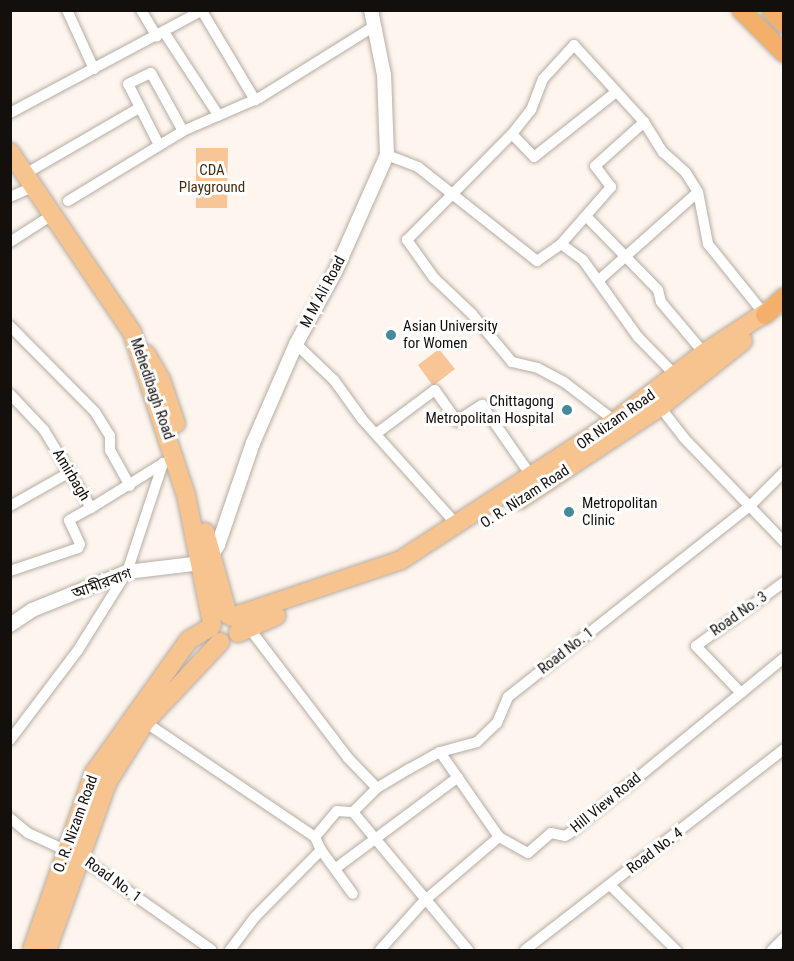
<!DOCTYPE html>
<meta charset="utf-8">
<style>
body{margin:0}
#map{position:relative;width:794px;height:961px;overflow:hidden;background:#fef6ee;font-family:"Roboto Condensed","Noto Sans Bengali",sans-serif}
div>[style]{position:absolute}
[style*='--x']{left:calc(var(--x)*1px);top:calc(var(--y)*1px);width:calc(var(--w)*1px);rotate:calc(var(--a)*1deg)}
.green>*{inset:0;background:#f8c597}
.roads{filter:drop-shadow(0 0 2px #b6aca3) drop-shadow(0 0 2px #b6aca3)}
.minor>*{height:10px;margin:-5px;padding:0 5px;transform-origin:5px;border-radius:5px;background:#fff}
.tertiary>*{height:14px;margin:-7px;padding:0 7px;transform-origin:7px;border-radius:7px;background:#fff}
.primary>*{height:18px;margin:-9px;padding:0 9px;transform-origin:9px;border-radius:9px;background:#f7c48f}
.trunk>*{height:18px;margin:-9px;padding:0 9px;transform-origin:9px;border-radius:9px;background:#f4b06a}
.dots>*{width:16px;height:16px;translate:-50% -50%;box-sizing:border-box;border:3px solid #fff;border-radius:50%}
span{translate:-50% -50%;white-space:nowrap;text-align:center;line-height:1.15;-webkit-text-stroke:6px #fff;paint-order:stroke}
.park-label{font-size:15px;color:#482c0f}
.street-label{font-size:15px;color:#130f0c}
.poi-label{font-size:15px;color:#130f0c}
.left{translate:0 -50%;text-align:left}
.right{translate:-100% -50%;text-align:right}
.frame{position:absolute;inset:0;border:12px solid #130f0c;pointer-events:none}
</style>
<div id="map">
<div class="green">
<div style="clip-path:polygon(196px 148px,228px 148px,227px 208px,196px 208px)"></div>
<div style="clip-path:polygon(439px 349px,455px 369px,433px 386px,418px 365px)"></div>
</div>
<div class="roads">
<div class="minor">
<div style="--x:67;--y:10;--w:65;--a:65.4"></div>
<div style="--x:141;--y:10;--w:31;--a:59"></div>
<div style="--x:202;--y:11;--w:104;--a:59.2"></div>
<div style="--x:164;--y:32;--w:100;--a:56.8"></div>
<div style="--x:10;--y:113;--w:219;--a:-28.1"></div>
<div style="--x:512;--y:134;--w:32;--a:46"></div>
<div style="--x:534;--y:157;--w:105;--a:-38.4"></div>
<div style="--x:159;--y:145;--w:68;--a:-116.9"></div>
<div style="--x:128;--y:84;--w:25;--a:-26"></div>
<div style="--x:151;--y:73;--w:66;--a:61.1"></div>
<div style="--x:387;--y:155;--w:33;--a:21"></div>
<div style="--x:418;--y:167;--w:152;--a:38.3"></div>
<div style="--x:537;--y:261;--w:29;--a:-35"></div>
<div style="--x:561;--y:244;--w:76;--a:-48.7"></div>
<div style="--x:611;--y:187;--w:26;--a:-127"></div>
<div style="--x:595;--y:166;--w:66;--a:-41.9"></div>
<div style="--x:25;--y:174;--w:132;--a:-30.1"></div>
<div style="--x:10;--y:197;--w:24;--a:-24"></div>
<div style="--x:68;--y:201;--w:135;--a:-31.3"></div>
<div style="--x:183;--y:131;--w:83;--a:-23.5"></div>
<div style="--x:259;--y:98;--w:134;--a:-31.9"></div>
<div style="--x:586;--y:216;--w:103;--a:45.8"></div>
<div style="--x:658;--y:290;--w:12;--a:76"></div>
<div style="--x:661;--y:302;--w:67;--a:49.9"></div>
<div style="--x:10;--y:242;--w:50;--a:-32.7"></div>
<div style="--x:561;--y:244;--w:27;--a:36"></div>
<div style="--x:583;--y:260;--w:95;--a:54.5"></div>
<div style="--x:638;--y:337;--w:56;--a:45.7"></div>
<div style="--x:599;--y:280;--w:132;--a:-41.6"></div>
<div style="--x:10;--y:326;--w:121;--a:45.3"></div>
<div style="--x:95;--y:412;--w:28;--a:58"></div>
<div style="--x:110;--y:436;--w:14;--a:90"></div>
<div style="--x:110;--y:450;--w:41;--a:60.9"></div>
<div style="--x:296;--y:344;--w:52;--a:43.5"></div>
<div style="--x:334;--y:380;--w:48;--a:54.3"></div>
<div style="--x:362;--y:419;--w:144;--a:48.1"></div>
<div style="--x:10;--y:394;--w:50;--a:46.6"></div>
<div style="--x:44;--y:430;--w:91;--a:58.9"></div>
<div style="--x:91;--y:508;--w:84;--a:-31.8"></div>
<div style="--x:660;--y:407;--w:39;--a:52"></div>
<div style="--x:684;--y:438;--w:144;--a:46.1"></div>
<div style="--x:615;--y:421;--w:64;--a:-142.6"></div>
<div style="--x:564;--y:382;--w:30;--a:-152"></div>
<div style="--x:538;--y:368;--w:27;--a:-167"></div>
<div style="--x:512;--y:362;--w:62;--a:-129.8"></div>
<div style="--x:472;--y:314;--w:52;--a:-136.5"></div>
<div style="--x:434;--y:278;--w:47;--a:-125.4"></div>
<div style="--x:407;--y:240;--w:149;--a:-45.3"></div>
<div style="--x:512;--y:134;--w:31;--a:-52"></div>
<div style="--x:531;--y:110;--w:33;--a:-69"></div>
<div style="--x:543;--y:79;--w:46;--a:-47.6"></div>
<div style="--x:574;--y:45;--w:104;--a:47.7"></div>
<div style="--x:644;--y:122;--w:36;--a:58"></div>
<div style="--x:663;--y:152;--w:31;--a:42"></div>
<div style="--x:686;--y:173;--w:22;--a:58"></div>
<div style="--x:698;--y:192;--w:53;--a:79.1"></div>
<div style="--x:708;--y:244;--w:91;--a:51.2"></div>
<div style="--x:377;--y:433;--w:72;--a:-36.6"></div>
<div style="--x:435;--y:390;--w:38;--a:55"></div>
<div style="--x:457;--y:421;--w:30;--a:-33"></div>
<div style="--x:482;--y:405;--w:88;--a:55.2"></div>
<div style="--x:10;--y:506;--w:69;--a:-29.5"></div>
<div style="--x:10;--y:571;--w:72;--a:-18.7"></div>
<div style="--x:78;--y:548;--w:4;--a:-63"></div>
<div style="--x:80;--y:544;--w:26;--a:-115"></div>
<div style="--x:69;--y:520;--w:25;--a:-29"></div>
<div style="--x:246;--y:624;--w:168;--a:52.7"></div>
<div style="--x:348;--y:758;--w:42;--a:46"></div>
<div style="--x:741;--y:693;--w:65;--a:-133.8"></div>
<div style="--x:696;--y:646;--w:109;--a:-36"></div>
<div style="--x:145;--y:722;--w:205;--a:34.1"></div>
<div style="--x:10;--y:740;--w:113;--a:-52.9"></div>
<div style="--x:78;--y:650;--w:92;--a:-57.9"></div>
<div style="--x:127;--y:572;--w:115;--a:-71.7"></div>
<div style="--x:440;--y:752;--w:103;--a:55.2"></div>
<div style="--x:353;--y:812;--w:180;--a:50.2"></div>
<div style="--x:10;--y:818;--w:23;--a:40"></div>
<div style="--x:28;--y:833;--w:57;--a:24.8"></div>
<div style="--x:80;--y:857;--w:161;--a:35.2"></div>
<div style="--x:321;--y:850;--w:54;--a:54"></div>
<div style="--x:336;--y:868;--w:152;--a:-36.7"></div>
<div style="--x:610;--y:885;--w:93;--a:44.6"></div>
<div style="--x:230;--y:950;--w:41;--a:-52.9"></div>
<div style="--x:255;--y:917;--w:94;--a:-45.4"></div>
<div style="--x:321;--y:850;--w:14;--a:-115"></div>
<div style="--x:315;--y:837;--w:34;--a:-50"></div>
<div style="--x:337;--y:811;--w:16;--a:4"></div>
<div style="--x:353;--y:812;--w:34;--a:-45"></div>
<div style="--x:377;--y:788;--w:37;--a:-31"></div>
<div style="--x:409;--y:769;--w:35;--a:-29"></div>
<div style="--x:440;--y:752;--w:38;--a:-15"></div>
<div style="--x:477;--y:742;--w:28;--a:-44"></div>
<div style="--x:497;--y:723;--w:28;--a:-67"></div>
<div style="--x:508;--y:697;--w:308;--a:-38.3"></div>
<div style="--x:750;--y:506;--w:48;--a:-45"></div>
<div style="--x:380;--y:950;--w:66;--a:-48.1"></div>
<div style="--x:424;--y:901;--w:99;--a:-40.5"></div>
<div style="--x:499;--y:837;--w:33;--a:29"></div>
<div style="--x:528;--y:853;--w:30;--a:-41"></div>
<div style="--x:551;--y:833;--w:14;--a:12"></div>
<div style="--x:565;--y:836;--w:6;--a:-31"></div>
<div style="--x:570;--y:833;--w:276;--a:-39.3"></div>
<div style="--x:525;--y:950;--w:328;--a:-37.8"></div>
<div style="--x:772;--y:950;--w:17;--a:-45"></div>
</div>
<div class="tertiary">
<div style="--x:204;--y:554;--w:8;--a:0"></div>
<div style="--x:212;--y:554;--w:11;--a:-56"></div>
<div style="--x:218;--y:545;--w:108;--a:-71.1"></div>
<div style="--x:253;--y:443;--w:108;--a:-66.5"></div>
<div style="--x:296;--y:344;--w:84;--a:-61.6"></div>
<div style="--x:336;--y:270;--w:126;--a:-66.1"></div>
<div style="--x:387;--y:155;--w:80;--a:-92.1"></div>
<div style="--x:384;--y:75;--w:66;--a:-101.3"></div>
<div style="--x:10;--y:625;--w:27;--a:-34"></div>
<div style="--x:32;--y:610;--w:102;--a:-21.8"></div>
<div style="--x:127;--y:572;--w:75;--a:-6.9"></div>
</div>
<div class="primary">
<div style="--x:10;--y:152;--w:217;--a:55.9"></div>
<div style="--x:132;--y:332;--w:172;--a:71.7"></div>
<div style="--x:186;--y:495;--w:131;--a:78.5"></div>
<div style="--x:146;--y:354;--w:30;--a:60"></div>
<div style="--x:161;--y:380;--w:46;--a:71.2"></div>
<div style="--x:519;--y:500;--w:169;--a:-33.4"></div>
<div style="--x:660;--y:407;--w:106;--a:-38.5"></div>
<div style="--x:205;--y:532;--w:86;--a:74.5"></div>
<div style="--x:232;--y:617;--w:178;--a:-18.6"></div>
<div style="--x:401;--y:560;--w:255;--a:-33"></div>
<div style="--x:615;--y:421;--w:112;--a:-37.4"></div>
<div style="--x:704;--y:353;--w:87;--a:-33.3"></div>
<div style="--x:238;--y:633;--w:42;--a:-24.1"></div>
<div style="--x:32;--y:950;--w:188;--a:-70.7"></div>
<div style="--x:94;--y:773;--w:163;--a:-54.5"></div>
<div style="--x:189;--y:640;--w:26;--a:-31"></div>
<div style="--x:47;--y:950;--w:177;--a:-70.2"></div>
<div style="--x:107;--y:783;--w:72;--a:-58.1"></div>
<div style="--x:145;--y:722;--w:110;--a:-46.8"></div>
</div>
<div class="trunk">
<div style="--x:741;--y:10;--w:61;--a:45"></div>
<div style="--x:771;--y:10;--w:19;--a:47"></div>
<div style="--x:765;--y:315;--w:26;--a:-43"></div>
</div>
</div>
<div class="dots">
<div style="left:391px;top:335px;background:#468998"></div>
<div style="left:567px;top:410px;background:#468998"></div>
<div style="left:569px;top:512px;background:#468998"></div>
</div>
<div class="park-label">
<span style="left:212px;top:179px">CDA<br>Playground</span>
</div>
<div class="street-label">
<span style="left:323px;top:292px;rotate:-62deg">M M Ali Road</span>
<span style="left:152px;top:389px;rotate:71deg">Mehedibagh Road</span>
<span style="left:616px;top:420px;rotate:-35deg">OR Nizam Road</span>
<span style="left:71px;top:475px;rotate:59deg">Amirbagh</span>
<span style="left:525px;top:497px;rotate:-33deg">O. R. Nizam Road</span>
<span style="left:102px;top:584px;rotate:-20deg">আমীরবাগ</span>
<span style="left:739px;top:614px;rotate:-35deg">Road No. 3</span>
<span style="left:566px;top:651px;rotate:-38deg">Road No. 1</span>
<span style="left:606px;top:803px;rotate:-39deg">Hill View Road</span>
<span style="left:76px;top:824px;rotate:-70deg">O. R. Nizam Road</span>
<span style="left:655px;top:851px;rotate:-37deg">Road No. 4</span>
<span style="left:113px;top:880px;rotate:36deg">Road No. 1</span>
</div>
<div class="poi-label">
<span class="left" style="left:403px;top:335px">Asian University<br>for Women</span>
<span class="right" style="left:554px;top:410px">Chittagong<br>Metropolitan Hospital</span>
<span class="left" style="left:582px;top:512px">Metropolitan<br>Clinic</span>
</div>
<div class="frame"></div>
</div>
